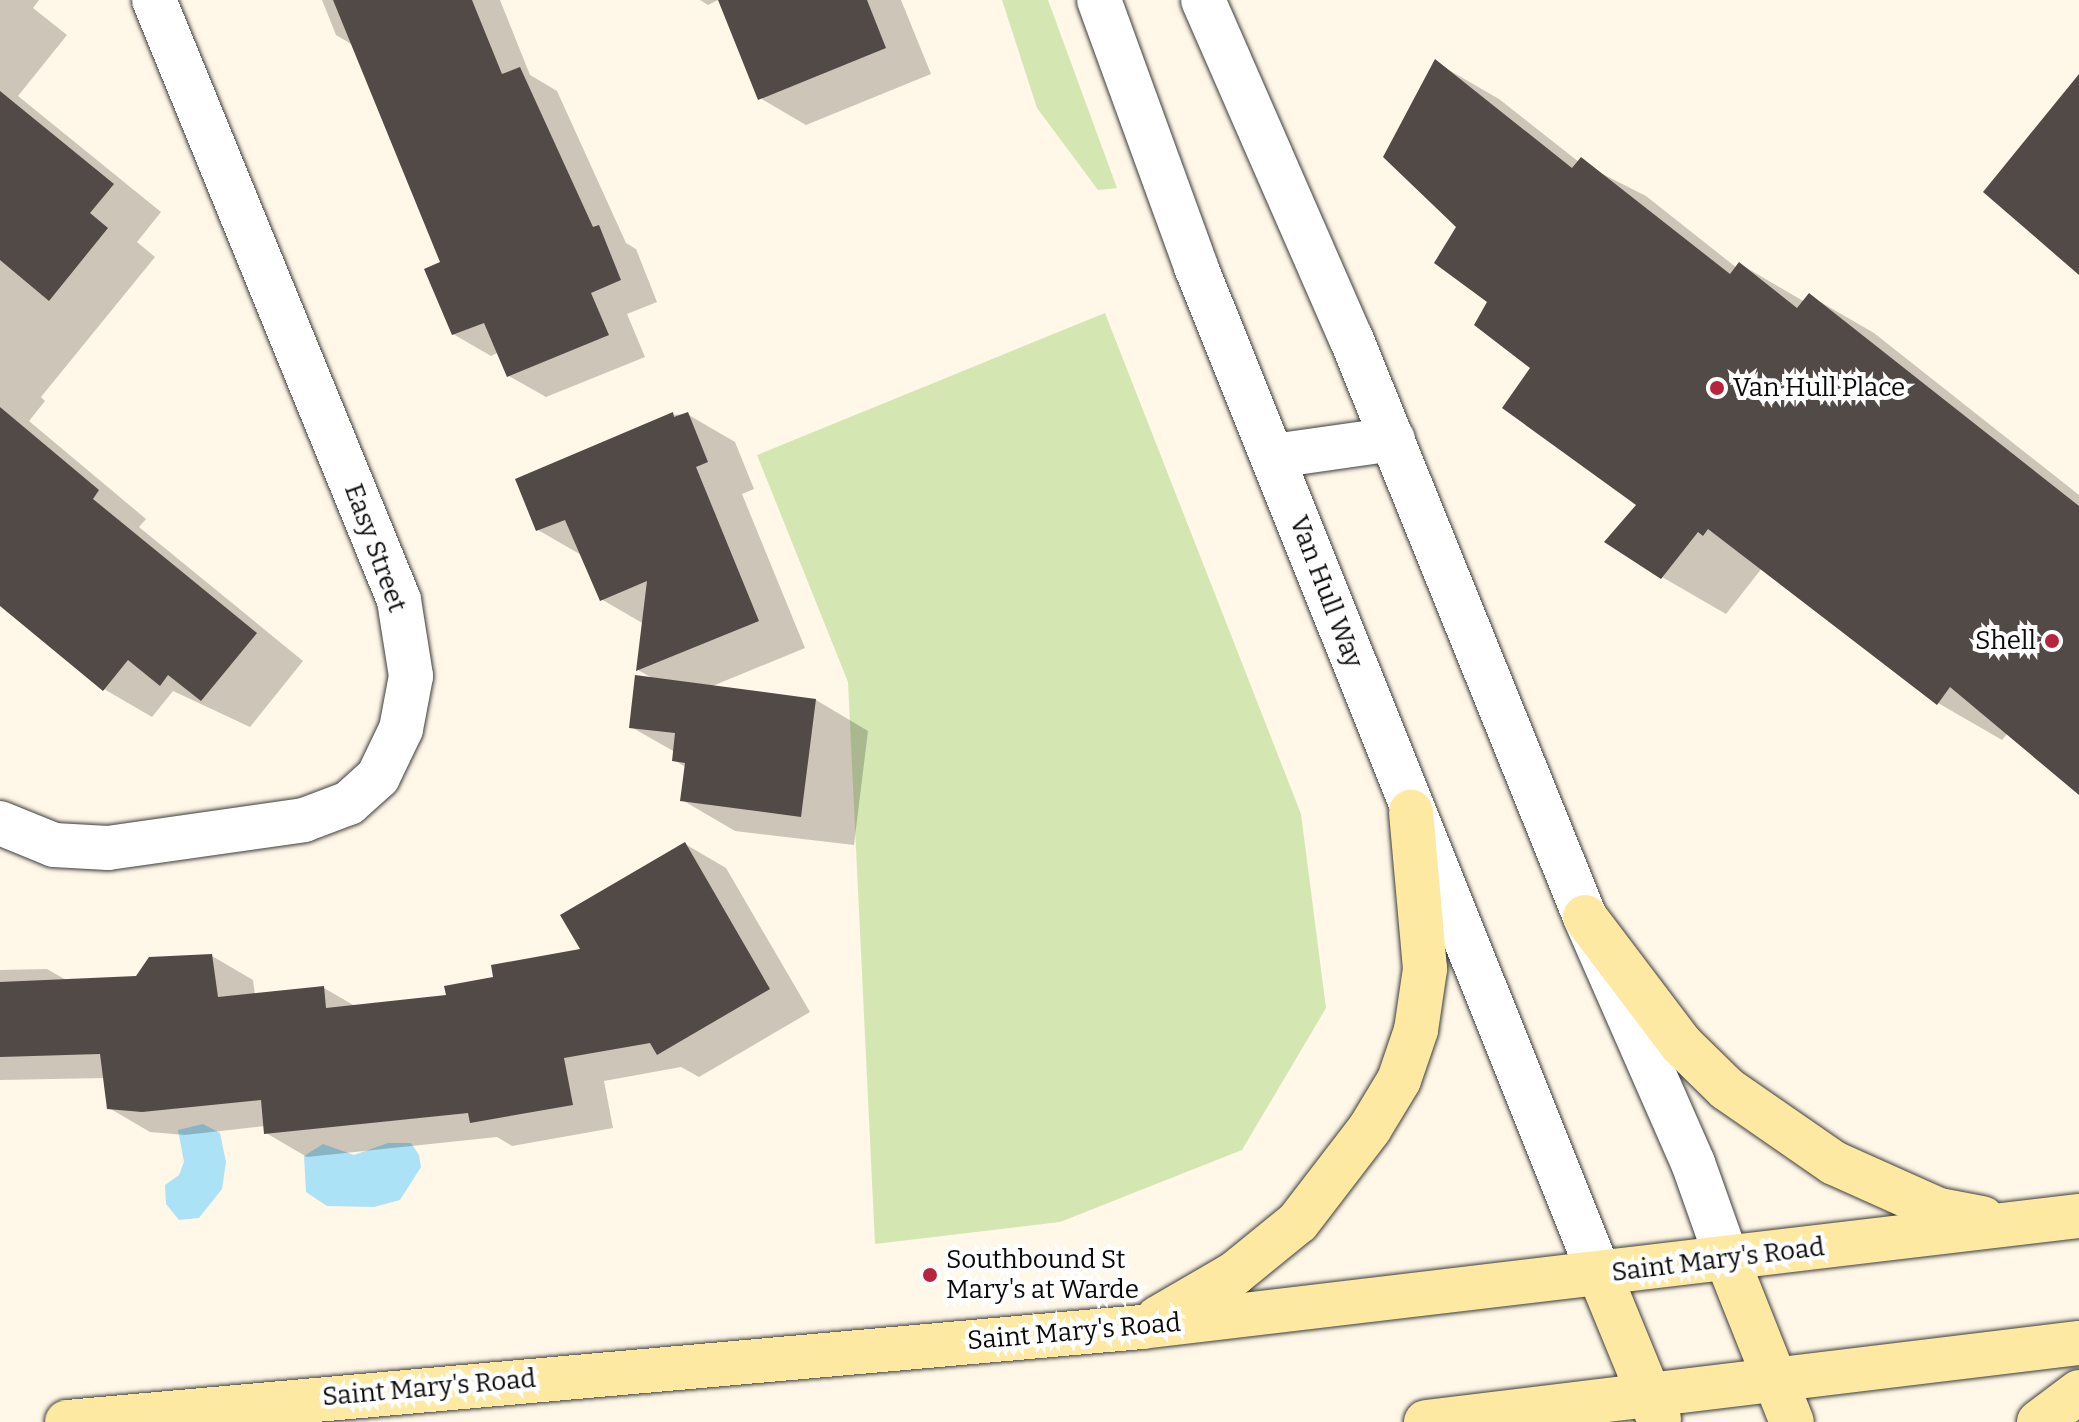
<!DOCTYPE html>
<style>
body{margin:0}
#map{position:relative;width:2079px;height:1422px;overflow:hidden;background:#fff7e7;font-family:Bitter,serif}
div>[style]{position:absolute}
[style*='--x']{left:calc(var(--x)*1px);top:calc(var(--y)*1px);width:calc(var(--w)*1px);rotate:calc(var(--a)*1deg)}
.green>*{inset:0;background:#d4e7b2}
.water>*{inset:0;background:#ace2f5}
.shadow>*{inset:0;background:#0003}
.building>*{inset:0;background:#524a46}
.roads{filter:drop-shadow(0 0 2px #3d3d3d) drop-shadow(0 0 2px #3d3d3d)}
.minor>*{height:44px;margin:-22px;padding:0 22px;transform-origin:22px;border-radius:22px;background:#fff}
.secondary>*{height:44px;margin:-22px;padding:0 22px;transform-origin:22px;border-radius:22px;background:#fee9a2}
.dots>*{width:22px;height:22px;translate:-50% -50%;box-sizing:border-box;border:4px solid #fff;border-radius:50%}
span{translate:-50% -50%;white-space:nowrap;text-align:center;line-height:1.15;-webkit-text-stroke:8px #fff;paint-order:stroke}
.poi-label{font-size:26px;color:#0a0a0a}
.left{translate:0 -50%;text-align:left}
.right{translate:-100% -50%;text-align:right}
.street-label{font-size:26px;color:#0a0a0a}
</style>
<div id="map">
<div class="green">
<div style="clip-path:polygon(1002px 0,1048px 0,1117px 188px,1098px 190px,1037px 108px)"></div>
<div style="clip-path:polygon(1105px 313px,1301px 814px,1326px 1008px,1242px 1150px,1060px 1222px,875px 1244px,848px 682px,757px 455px)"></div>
</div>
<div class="water">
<div style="clip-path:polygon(203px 1124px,220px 1133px,226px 1162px,222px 1189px,199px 1218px,179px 1220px,166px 1204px,165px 1185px,179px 1175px,184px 1162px,178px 1130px)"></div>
<div style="clip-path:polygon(388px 1143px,411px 1143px,419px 1155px,421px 1167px,400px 1200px,374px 1207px,327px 1206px,306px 1192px,304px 1156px,323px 1144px,354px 1155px)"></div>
</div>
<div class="shadow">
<div style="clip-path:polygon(0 0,39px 0,33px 8px,67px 35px,18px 96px,161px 212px,137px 242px,155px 257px,41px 397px,45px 401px,29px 421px,146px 519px,139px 527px,303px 661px,250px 727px,173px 691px,152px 717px,104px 689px,0 603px)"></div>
<div style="clip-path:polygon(322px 0,500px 0,530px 75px,557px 91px,626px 243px,636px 249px,657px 302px,627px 314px,645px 357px,546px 397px,509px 376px,499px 352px,491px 356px,453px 334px,442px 263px,353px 45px,336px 35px)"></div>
<div style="clip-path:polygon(700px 0,718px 0,708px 5px)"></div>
<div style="clip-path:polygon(720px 0,901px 0,931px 74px,806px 125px,760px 98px)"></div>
<div style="clip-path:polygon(1435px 62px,1499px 99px,1579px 162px,1646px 196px,1737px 268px,1740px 264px,1805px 302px,1810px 296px,1874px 333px,2079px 495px,2079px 792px,2008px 733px,2002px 740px,1938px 703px,1762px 568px,1726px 614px,1662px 577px,1639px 505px,1490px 302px,1459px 226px)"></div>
<div style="clip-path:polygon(687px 414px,735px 442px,754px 489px,742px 494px,805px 648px,710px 687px,816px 700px,868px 731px,854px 845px,735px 831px,682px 800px,687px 768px,674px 760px,675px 752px,631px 727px,656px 680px,638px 670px,644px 624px,601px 599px,583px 556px,538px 530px,672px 415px)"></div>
<div style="clip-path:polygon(685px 844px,726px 868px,810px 1012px,699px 1077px,681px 1067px,604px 1081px,613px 1128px,512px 1146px,497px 1137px,307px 1157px,266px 1133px,265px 1126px,185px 1135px,150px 1132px,109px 1108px,105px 1078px,0 1080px,0 970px,47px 969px,68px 981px,137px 978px,212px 956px,253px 980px,255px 995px,324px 988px,355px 1006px,448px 996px,583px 951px)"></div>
</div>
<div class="building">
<div style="clip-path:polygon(333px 0,472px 0,502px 74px,520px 67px,593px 227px,599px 225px,621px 280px,591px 293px,609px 335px,507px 377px,484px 323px,452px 335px,424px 269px,440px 262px)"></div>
<div style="clip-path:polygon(718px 0,867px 0,886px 48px,758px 100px)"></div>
<div style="clip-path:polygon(1435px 59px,1572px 168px,1581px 157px,1730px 274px,1739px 262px,1797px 308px,1809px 293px,2079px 506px,2079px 795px,1950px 687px,1937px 705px,1708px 529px,1703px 536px,1698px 532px,1661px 579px,1604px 542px,1636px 505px,1502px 408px,1530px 368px,1474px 325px,1487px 302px,1434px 263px,1456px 227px,1383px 157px)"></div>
<div style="clip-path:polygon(2079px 74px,2079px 275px,1983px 192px)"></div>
<div style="clip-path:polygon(0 91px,114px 184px,90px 213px,108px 228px,49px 301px,0 260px)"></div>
<div style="clip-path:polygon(0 407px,99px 490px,93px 499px,257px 633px,201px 701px,168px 675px,160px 686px,128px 660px,103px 691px,0 606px)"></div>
<div style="clip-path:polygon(673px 412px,674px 417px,688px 412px,708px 462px,696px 467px,759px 621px,636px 671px,647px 581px,600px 601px,565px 520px,536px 531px,515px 479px)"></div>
<div style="clip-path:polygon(635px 675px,816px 699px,801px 817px,680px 801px,685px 763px,672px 761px,675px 733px,629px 728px)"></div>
<div style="clip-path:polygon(685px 842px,770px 989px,657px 1055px,650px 1043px,564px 1058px,573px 1105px,470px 1123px,468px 1113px,264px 1134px,261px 1100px,142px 1112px,107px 1109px,100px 1054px,0 1057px,0 982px,136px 976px,149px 957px,212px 954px,218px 997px,324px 986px,326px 1008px,446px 995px,444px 986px,493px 977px,491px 965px,580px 949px,560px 915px)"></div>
</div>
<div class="roads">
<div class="minor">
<div style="--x:1099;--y:0;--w:284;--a:70"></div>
<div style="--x:1196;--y:267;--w:1084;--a:68.17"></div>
<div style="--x:1203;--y:0;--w:369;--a:66.4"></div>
<div style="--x:1351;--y:338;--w:624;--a:67.99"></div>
<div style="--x:1585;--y:917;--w:269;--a:66.3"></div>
<div style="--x:1693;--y:1163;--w:102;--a:70.5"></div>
<div style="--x:1274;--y:456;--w:120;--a:-8.1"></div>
<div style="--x:0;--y:823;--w:58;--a:22.2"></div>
<div style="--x:54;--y:845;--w:54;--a:3.2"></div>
<div style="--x:108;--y:848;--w:198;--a:-8.1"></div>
<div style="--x:304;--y:820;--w:48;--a:-20.7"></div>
<div style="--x:349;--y:803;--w:39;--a:-42"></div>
<div style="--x:378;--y:777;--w:53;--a:-64.4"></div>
<div style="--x:401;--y:729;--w:54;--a:-79.3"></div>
<div style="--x:411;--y:676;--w:77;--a:-99"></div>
<div style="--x:399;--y:600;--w:648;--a:-112.21"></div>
</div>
<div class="secondary">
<div style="--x:1585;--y:917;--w:159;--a:52.9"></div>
<div style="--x:1681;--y:1044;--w:64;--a:44.4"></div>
<div style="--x:1727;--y:1089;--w:130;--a:34.7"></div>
<div style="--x:1834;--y:1163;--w:115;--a:24.1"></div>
<div style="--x:1939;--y:1210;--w:44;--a:10.5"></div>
<div style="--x:1727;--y:1259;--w:175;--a:68.3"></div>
<div style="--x:1599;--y:1273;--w:158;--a:67.7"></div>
<div style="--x:1158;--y:1318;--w:88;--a:-30.1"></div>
<div style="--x:1234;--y:1274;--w:82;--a:-39.1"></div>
<div style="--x:1298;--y:1222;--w:118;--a:-52.5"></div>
<div style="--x:1370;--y:1128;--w:56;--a:-58.9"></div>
<div style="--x:1399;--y:1080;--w:53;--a:-71.2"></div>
<div style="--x:1416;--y:1030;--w:62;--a:-81.6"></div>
<div style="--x:1425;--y:969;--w:158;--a:-95.1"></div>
<div style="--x:67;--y:1422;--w:1079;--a:-5.05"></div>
<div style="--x:1142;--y:1327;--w:944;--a:-6.76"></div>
<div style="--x:1426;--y:1422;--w:658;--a:-6.9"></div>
<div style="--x:2039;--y:1422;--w:50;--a:-36.9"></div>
</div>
</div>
<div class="dots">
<div style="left:1717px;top:388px;background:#b6253d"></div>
<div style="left:2052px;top:641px;background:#b6253d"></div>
<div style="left:930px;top:1275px;background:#b6253d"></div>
</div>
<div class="poi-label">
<span class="left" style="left:1733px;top:388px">Van Hull Place</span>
<span class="right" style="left:2036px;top:641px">Shell</span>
<span class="left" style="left:946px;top:1275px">Southbound St<br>Mary's at Warde</span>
</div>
<div class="street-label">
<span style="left:375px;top:548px;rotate:70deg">Easy Street</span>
<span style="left:1326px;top:592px;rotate:69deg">Van Hull Way</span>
<span style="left:1718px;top:1260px;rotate:-7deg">Saint Mary's Road</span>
<span style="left:1074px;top:1332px;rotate:-5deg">Saint Mary's Road</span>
<span style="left:429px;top:1388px;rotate:-5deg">Saint Mary's Road</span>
</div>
</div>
